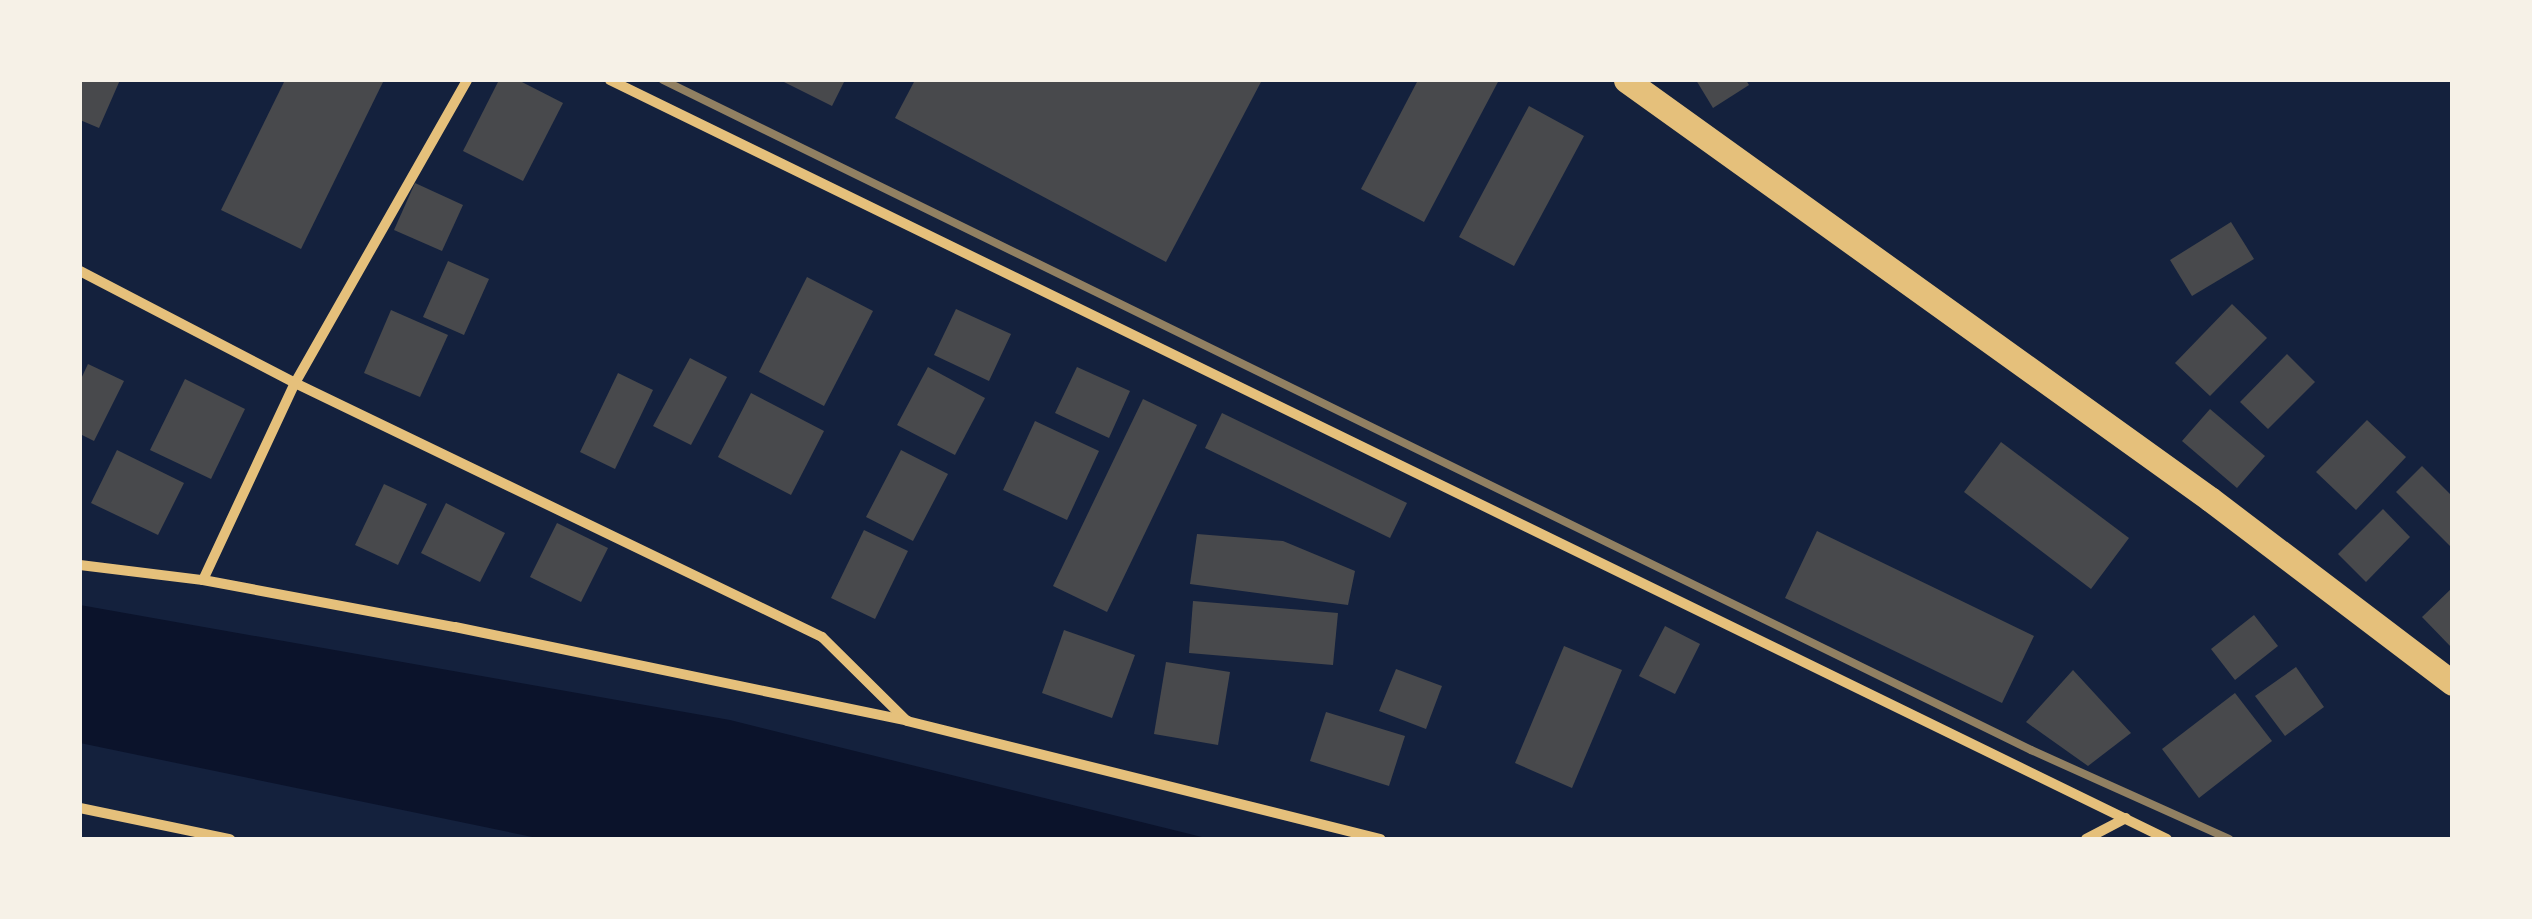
<!DOCTYPE html>
<style>
body{margin:0}
#map{position:relative;width:2532px;height:919px;overflow:hidden;background:#14213d;font-family:"Noto Sans",sans-serif}
div>[style]{position:absolute}
[style*='--x']{left:calc(var(--x)*1px);top:calc(var(--y)*1px);width:calc(var(--w)*1px);rotate:calc(var(--a)*1deg)}
.water>*{inset:0;background:#0b132b}
.building>*{inset:0;background:#48494c}
.minor>*{height:10px;margin:-5px;padding:0 5px;transform-origin:5px;border-radius:5px;background:#e5c07b}
.primary>*{height:25px;margin:-12.5px;padding:0 12.5px;transform-origin:12.5px;border-radius:12.5px;background:#e5c07b}
.rail>*{height:8px;margin:-4px;padding:0 4px;transform-origin:4px;border-radius:4px;background:#918062}
span{translate:-50% -50%;white-space:nowrap;text-align:center;line-height:1.15;-webkit-text-stroke:8px #f6f1e7;paint-order:stroke}
.frame{position:absolute;inset:0;border:82px solid #f6f1e7;pointer-events:none}
</style>
<div id="map">
<div class="water">
<div style="clip-path:polygon(80px 605px,730px 720px,1210px 839px,542px 839px,80px 743px)"></div>
</div>
<div class="building">
<div style="clip-path:polygon(80px 80px,120px 80px,99px 128px,80px 120px)"></div>
<div style="clip-path:polygon(285px 80px,384px 80px,301px 249px,221px 210px)"></div>
<div style="clip-path:polygon(499px 80px,518px 80px,563px 103px,523px 181px,463px 151px)"></div>
<div style="clip-path:polygon(780px 80px,845px 80px,832px 106px)"></div>
<div style="clip-path:polygon(915px 80px,1262px 80px,1166px 262px,895px 118px)"></div>
<div style="clip-path:polygon(1418px 80px,1499px 80px,1424px 222px,1361px 189px)"></div>
<div style="clip-path:polygon(1696px 80px,1746px 80px,1749px 85px,1713px 108px)"></div>
<div style="clip-path:polygon(1529px 106px,1584px 136px,1514px 266px,1459px 237px)"></div>
<div style="clip-path:polygon(415px 183px,463px 205px,442px 251px,394px 230px)"></div>
<div style="clip-path:polygon(2231px 222px,2254px 259px,2192px 296px,2170px 260px)"></div>
<div style="clip-path:polygon(448px 261px,489px 279px,464px 335px,423px 317px)"></div>
<div style="clip-path:polygon(807px 277px,873px 311px,824px 406px,759px 372px)"></div>
<div style="clip-path:polygon(2232px 304px,2267px 338px,2210px 396px,2175px 363px)"></div>
<div style="clip-path:polygon(956px 309px,1011px 334px,989px 381px,934px 355px)"></div>
<div style="clip-path:polygon(391px 310px,448px 335px,420px 397px,364px 373px)"></div>
<div style="clip-path:polygon(2287px 354px,2315px 382px,2268px 429px,2240px 402px)"></div>
<div style="clip-path:polygon(690px 358px,727px 377px,691px 445px,653px 426px)"></div>
<div style="clip-path:polygon(88px 364px,124px 381px,94px 441px,80px 434px,80px 381px)"></div>
<div style="clip-path:polygon(928px 367px,985px 398px,955px 455px,897px 425px)"></div>
<div style="clip-path:polygon(1077px 367px,1130px 391px,1109px 438px,1055px 413px)"></div>
<div style="clip-path:polygon(618px 373px,653px 390px,615px 469px,580px 452px)"></div>
<div style="clip-path:polygon(185px 379px,245px 409px,211px 479px,150px 450px)"></div>
<div style="clip-path:polygon(751px 393px,824px 431px,791px 495px,718px 457px)"></div>
<div style="clip-path:polygon(1143px 399px,1197px 425px,1107px 612px,1053px 586px)"></div>
<div style="clip-path:polygon(2210px 409px,2265px 456px,2237px 488px,2182px 441px)"></div>
<div style="clip-path:polygon(1222px 413px,1407px 503px,1390px 538px,1205px 448px)"></div>
<div style="clip-path:polygon(2367px 420px,2406px 457px,2356px 510px,2316px 472px)"></div>
<div style="clip-path:polygon(1035px 421px,1099px 451px,1067px 520px,1003px 490px)"></div>
<div style="clip-path:polygon(2001px 442px,2129px 538px,2091px 589px,1964px 492px)"></div>
<div style="clip-path:polygon(117px 450px,184px 483px,158px 535px,91px 503px)"></div>
<div style="clip-path:polygon(901px 450px,948px 474px,913px 541px,866px 517px)"></div>
<div style="clip-path:polygon(2422px 466px,2452px 496px,2452px 548px,2396px 492px)"></div>
<div style="clip-path:polygon(384px 484px,427px 504px,398px 565px,355px 545px)"></div>
<div style="clip-path:polygon(446px 503px,505px 533px,480px 582px,421px 553px)"></div>
<div style="clip-path:polygon(2383px 509px,2410px 537px,2366px 582px,2338px 554px)"></div>
<div style="clip-path:polygon(557px 523px,608px 548px,581px 602px,530px 577px)"></div>
<div style="clip-path:polygon(864px 530px,908px 551px,875px 619px,831px 598px)"></div>
<div style="clip-path:polygon(1817px 531px,2034px 636px,2002px 703px,1785px 598px)"></div>
<div style="clip-path:polygon(1197px 534px,1283px 541px,1355px 571px,1348px 605px,1190px 584px)"></div>
<div style="clip-path:polygon(2452px 588px,2452px 648px,2422px 617px)"></div>
<div style="clip-path:polygon(1193px 601px,1338px 613px,1333px 665px,1189px 653px)"></div>
<div style="clip-path:polygon(2254px 615px,2278px 646px,2235px 680px,2211px 649px)"></div>
<div style="clip-path:polygon(1665px 626px,1700px 644px,1675px 694px,1639px 676px)"></div>
<div style="clip-path:polygon(1064px 630px,1135px 655px,1112px 718px,1042px 693px)"></div>
<div style="clip-path:polygon(1564px 646px,1622px 670px,1572px 788px,1515px 763px)"></div>
<div style="clip-path:polygon(1166px 662px,1230px 672px,1218px 745px,1154px 734px)"></div>
<div style="clip-path:polygon(2296px 667px,2324px 707px,2285px 736px,2255px 696px)"></div>
<div style="clip-path:polygon(1396px 669px,1442px 686px,1426px 729px,1379px 711px)"></div>
<div style="clip-path:polygon(2073px 670px,2131px 733px,2088px 766px,2026px 722px)"></div>
<div style="clip-path:polygon(2235px 693px,2272px 741px,2199px 798px,2162px 749px)"></div>
<div style="clip-path:polygon(1326px 712px,1405px 736px,1389px 786px,1310px 761px)"></div>
</div>
<div class="minor">
<div style="--x:610;--y:80;--w:1732;--a:25.99"></div>
<div style="--x:80;--y:271;--w:242;--a:27.5"></div>
<div style="--x:295;--y:383;--w:585;--a:25.73"></div>
<div style="--x:822;--y:637;--w:117;--a:44.7"></div>
<div style="--x:80;--y:565;--w:124;--a:7"></div>
<div style="--x:203;--y:580;--w:256;--a:10.6"></div>
<div style="--x:455;--y:627;--w:462;--a:11.7"></div>
<div style="--x:907;--y:721;--w:488;--a:14"></div>
<div style="--x:203;--y:580;--w:217;--a:-65"></div>
<div style="--x:295;--y:383;--w:348;--a:-60.4"></div>
<div style="--x:80;--y:808;--w:153;--a:11.7"></div>
<div style="--x:2086;--y:839;--w:45;--a:-27.7"></div>
</div>
<div class="primary">
<div style="--x:1626;--y:80;--w:719;--a:35.66"></div>
<div style="--x:2210;--y:499;--w:304;--a:37.2"></div>
</div>
<div class="rail">
<div style="--x:663;--y:80;--w:1523;--a:26.09"></div>
<div style="--x:2031;--y:750;--w:217;--a:24.2"></div>
</div>
<div class="frame"></div>
</div>
